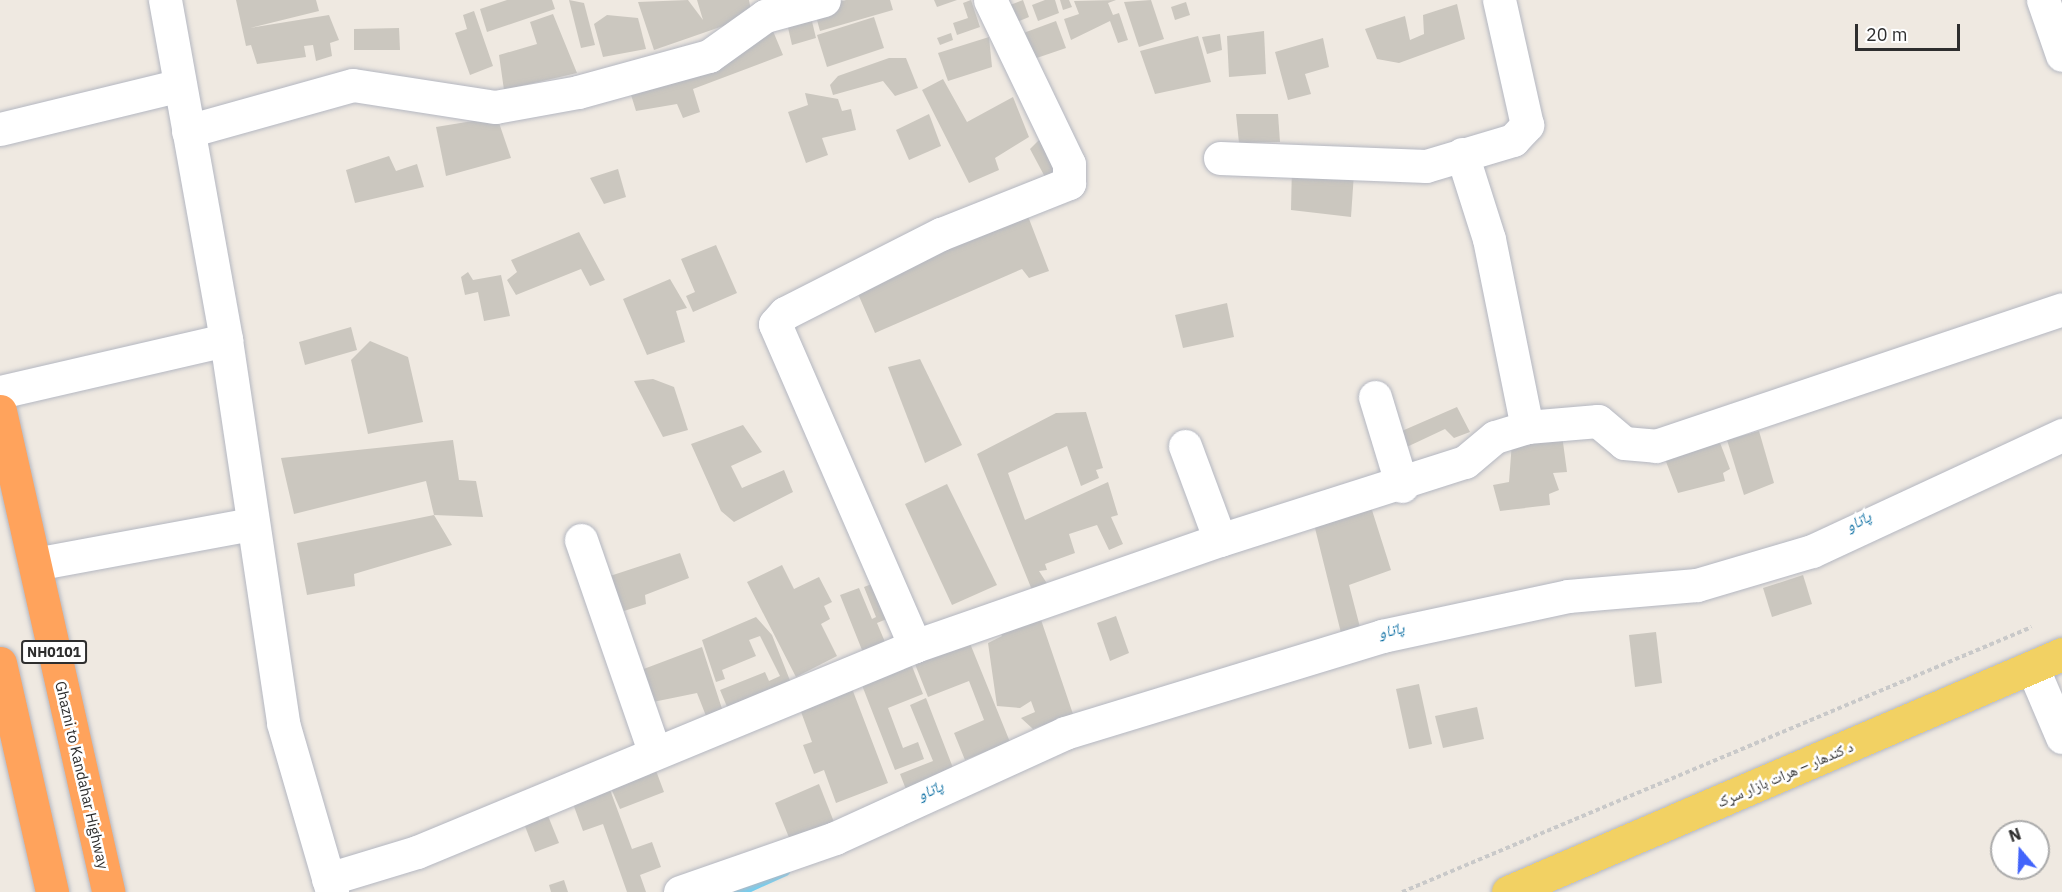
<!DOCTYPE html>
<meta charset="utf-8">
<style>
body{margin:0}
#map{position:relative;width:2062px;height:892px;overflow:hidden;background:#efe9e1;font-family:"IBM Plex Sans","Noto Naskh Arabic",sans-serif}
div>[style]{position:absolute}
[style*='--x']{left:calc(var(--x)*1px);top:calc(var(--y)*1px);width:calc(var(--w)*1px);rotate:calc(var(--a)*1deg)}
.stream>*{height:10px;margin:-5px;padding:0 5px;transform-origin:5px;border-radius:5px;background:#75cff0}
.building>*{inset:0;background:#cbc7bf}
.path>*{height:4px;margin-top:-2px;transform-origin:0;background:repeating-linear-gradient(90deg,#c9c9c9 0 4.5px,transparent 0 7.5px)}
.roads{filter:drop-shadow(0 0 2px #b4b7c1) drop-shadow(0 0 2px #b4b7c1)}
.minor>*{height:33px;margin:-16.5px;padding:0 16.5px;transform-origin:16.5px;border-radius:16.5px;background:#fff}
.major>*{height:33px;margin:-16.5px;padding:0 16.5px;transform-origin:16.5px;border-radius:16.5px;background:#f2d163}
.highway>*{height:33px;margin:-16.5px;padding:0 16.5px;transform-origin:16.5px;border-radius:16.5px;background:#ffa35c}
span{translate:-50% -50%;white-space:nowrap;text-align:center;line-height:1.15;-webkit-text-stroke:5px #fff;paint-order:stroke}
.shield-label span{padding:2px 4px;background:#fff;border:2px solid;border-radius:4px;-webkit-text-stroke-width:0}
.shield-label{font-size:14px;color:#2e2e2e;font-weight:700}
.street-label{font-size:15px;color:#2e2e2e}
.water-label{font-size:16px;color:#0d6fa3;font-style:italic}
.north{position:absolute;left:1990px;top:820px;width:60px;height:60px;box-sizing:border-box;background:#fff;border:2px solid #ababab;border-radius:50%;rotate:341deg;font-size:16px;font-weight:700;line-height:24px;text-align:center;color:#2e2e2e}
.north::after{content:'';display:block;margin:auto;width:21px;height:27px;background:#4264fb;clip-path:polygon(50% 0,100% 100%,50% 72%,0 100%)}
.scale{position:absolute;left:1855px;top:24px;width:105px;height:27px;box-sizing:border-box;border:3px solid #2e2e2e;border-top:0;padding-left:8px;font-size:18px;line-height:21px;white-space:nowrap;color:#2e2e2e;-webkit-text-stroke:4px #fff;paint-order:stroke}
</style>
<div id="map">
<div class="stream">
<div style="--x:739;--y:892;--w:51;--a:-24.5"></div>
</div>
<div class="building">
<div style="clip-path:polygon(236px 0,316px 0,319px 11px,250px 28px,329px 15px,339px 40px,330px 43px,332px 56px,316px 61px,313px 45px,304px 46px,306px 57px,257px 64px,251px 45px,246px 46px)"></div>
<div style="clip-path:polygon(507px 0,552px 0,555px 9px,487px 32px,480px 9px)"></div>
<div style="clip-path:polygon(569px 0,584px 3px,595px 45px,581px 48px)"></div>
<div style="clip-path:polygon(688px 0,703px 20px,697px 0,749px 0,752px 16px,654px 50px,638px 2px)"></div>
<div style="clip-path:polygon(846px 0,890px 0,893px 10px,820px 31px,814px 9px)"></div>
<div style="clip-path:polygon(934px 0,957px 0,937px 7px)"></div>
<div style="clip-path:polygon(971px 0,980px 27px,957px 35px,953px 23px,968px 18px,963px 3px)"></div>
<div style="clip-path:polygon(1023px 0,1029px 17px,1017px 22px,1010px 5px)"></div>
<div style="clip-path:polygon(1045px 0,1055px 0,1059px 13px,1038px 21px,1032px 5px)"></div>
<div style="clip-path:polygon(1060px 0,1069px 0,1072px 7px,1063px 10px)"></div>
<div style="clip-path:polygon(1116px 0,1108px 3px,1113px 15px,1119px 13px,1128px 40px,1118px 43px,1110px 21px,1071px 40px,1064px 19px,1079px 14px,1074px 1px)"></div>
<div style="clip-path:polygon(1151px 0,1164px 39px,1139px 47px,1124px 2px)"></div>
<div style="clip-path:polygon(1186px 2px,1190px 15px,1175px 20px,1171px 7px)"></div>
<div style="clip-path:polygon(1457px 4px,1465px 39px,1399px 63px,1377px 59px,1365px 29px,1405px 16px,1410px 40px,1424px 34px,1423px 15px)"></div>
<div style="clip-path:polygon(474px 11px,493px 66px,470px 75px,455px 33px,467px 29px,463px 15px)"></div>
<div style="clip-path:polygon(810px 13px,816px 38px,792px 45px,786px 19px)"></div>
<div style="clip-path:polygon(553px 14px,577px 73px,504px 90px,499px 55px,537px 44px,530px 22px)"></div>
<div style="clip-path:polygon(607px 15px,638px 18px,646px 49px,603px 57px,594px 24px)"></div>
<div style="clip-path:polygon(874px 17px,884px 48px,827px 67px,817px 35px)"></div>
<div style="clip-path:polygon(1056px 21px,1066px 48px,1025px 62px,1015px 36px)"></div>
<div style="clip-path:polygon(399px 28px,400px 50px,354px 50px,354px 29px)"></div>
<div style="clip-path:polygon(773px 31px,783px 55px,693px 89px,700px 112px,683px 118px,677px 104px,636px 111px,628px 85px)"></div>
<div style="clip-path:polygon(1264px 31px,1266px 74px,1229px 77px,1227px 36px)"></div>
<div style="clip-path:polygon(951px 33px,953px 40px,940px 45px,937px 38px)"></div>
<div style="clip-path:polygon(1220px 34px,1222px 50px,1207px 54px,1202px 37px)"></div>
<div style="clip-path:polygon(1198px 36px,1211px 82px,1155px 94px,1140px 51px)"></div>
<div style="clip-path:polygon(989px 37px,992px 67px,948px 81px,938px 53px)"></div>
<div style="clip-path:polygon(1323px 38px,1329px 67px,1305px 74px,1311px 94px,1288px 100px,1275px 52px)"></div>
<div style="clip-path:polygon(889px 58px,906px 58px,918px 88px,895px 96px,883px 81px,833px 95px,830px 85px,838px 76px)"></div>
<div style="clip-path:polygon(943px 79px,967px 122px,1013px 97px,1029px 137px,995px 158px,999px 170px,969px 183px,922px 90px)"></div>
<div style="clip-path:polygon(805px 93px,838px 99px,842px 111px,851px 109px,856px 130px,822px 138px,828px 155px,806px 163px,788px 112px,808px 105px)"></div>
<div style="clip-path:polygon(929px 114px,941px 146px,909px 160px,896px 130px)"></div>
<div style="clip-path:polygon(1236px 114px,1278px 114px,1280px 142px,1239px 143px)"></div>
<div style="clip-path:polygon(497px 117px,511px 158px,446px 176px,436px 127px)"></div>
<div style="clip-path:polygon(1040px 139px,1057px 171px,1045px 177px,1030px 149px)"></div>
<div style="clip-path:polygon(389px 156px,396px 171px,417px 164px,424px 187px,355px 203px,346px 170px)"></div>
<div style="clip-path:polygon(1292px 165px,1354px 173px,1351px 217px,1291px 210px)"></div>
<div style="clip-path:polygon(618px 169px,626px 197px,604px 204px,590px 178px)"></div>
<div style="clip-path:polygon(1026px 211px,1049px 271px,1029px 278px,1022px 269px,875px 333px,855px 287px)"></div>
<div style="clip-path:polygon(579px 232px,605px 280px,590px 286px,581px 269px,516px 295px,507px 280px,517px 272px,511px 260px)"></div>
<div style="clip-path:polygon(716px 245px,737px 293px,693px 312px,686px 296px,695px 292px,681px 259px)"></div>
<div style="clip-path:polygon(468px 272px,473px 280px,501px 275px,510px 316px,484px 321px,478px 292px,465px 295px,461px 277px)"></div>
<div style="clip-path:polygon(670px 279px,687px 308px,676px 311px,685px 342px,647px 355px,623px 299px)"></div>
<div style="clip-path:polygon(1227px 303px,1234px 337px,1183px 348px,1175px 315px)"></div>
<div style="clip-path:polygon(351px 327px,357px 350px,305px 365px,299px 342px)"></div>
<div style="clip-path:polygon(370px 341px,408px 357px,423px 422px,368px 434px,351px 360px)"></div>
<div style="clip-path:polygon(920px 359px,962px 445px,925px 463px,888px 367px)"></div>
<div style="clip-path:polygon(653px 379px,674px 387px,688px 430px,663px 437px,634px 381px)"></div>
<div style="clip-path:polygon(1457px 407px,1470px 432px,1454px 438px,1445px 429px,1394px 453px,1388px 437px)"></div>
<div style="clip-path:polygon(1086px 412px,1103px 468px,1096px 470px,1099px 478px,1081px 486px,1067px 446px,1008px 473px,1025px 520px,1108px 482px,1118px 515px,1111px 517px,1123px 544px,1109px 550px,1097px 525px,1069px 534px,1075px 553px,1045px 564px,1047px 570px,1039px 571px,1048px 585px,1032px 590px,977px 454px,1056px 413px)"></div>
<div style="clip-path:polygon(743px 425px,762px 452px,731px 466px,742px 488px,784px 470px,793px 492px,734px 522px,721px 511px,691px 444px)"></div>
<div style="clip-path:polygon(1759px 431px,1774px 483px,1744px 495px,1727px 440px)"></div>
<div style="clip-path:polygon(1562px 435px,1567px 472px,1553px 473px,1559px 490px,1549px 494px,1550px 505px,1500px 511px,1493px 485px,1509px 482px,1512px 442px)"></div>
<div style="clip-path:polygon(453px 440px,459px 480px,476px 481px,483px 517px,434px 515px,426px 481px,294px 514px,281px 458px)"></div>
<div style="clip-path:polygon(1719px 440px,1730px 469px,1723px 473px,1725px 481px,1678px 493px,1665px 459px)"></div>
<div style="clip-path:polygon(947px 484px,997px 585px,952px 605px,905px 504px)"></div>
<div style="clip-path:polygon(1371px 507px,1391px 570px,1349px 585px,1361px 631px,1342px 637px,1311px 512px)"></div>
<div style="clip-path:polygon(434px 515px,452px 545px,354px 574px,355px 586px,307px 595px,297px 543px)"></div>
<div style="clip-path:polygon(680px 553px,689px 578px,645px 595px,646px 604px,624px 611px,607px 577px)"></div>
<div style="clip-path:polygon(782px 565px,794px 589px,819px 577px,832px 602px,824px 606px,830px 619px,821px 624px,837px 656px,796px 677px,747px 582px)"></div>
<div style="clip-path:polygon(1803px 575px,1812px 604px,1772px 617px,1763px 588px)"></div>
<div style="clip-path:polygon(879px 581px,894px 616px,877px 623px,885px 642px,866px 660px,840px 595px,859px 588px,872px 619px,876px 617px,864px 587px)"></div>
<div style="clip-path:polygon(1038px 611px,1073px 714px,1033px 729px,1021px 718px,1035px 712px,1031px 701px,1020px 708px,997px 706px,988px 643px,1002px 636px,995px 618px)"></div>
<div style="clip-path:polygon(1116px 616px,1129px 653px,1110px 661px,1097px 623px)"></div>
<div style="clip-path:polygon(756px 617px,772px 635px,791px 683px,728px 709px,720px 690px,765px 672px,769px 681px,780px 676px,760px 636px,749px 640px,756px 656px,722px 670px,725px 679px,716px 682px,702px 640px)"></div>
<div style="clip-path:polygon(1656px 632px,1662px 683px,1635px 687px,1629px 635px)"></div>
<div style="clip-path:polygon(967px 636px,1010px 742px,965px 760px,954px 733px,984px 720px,969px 681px,928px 697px,913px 659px)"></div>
<div style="clip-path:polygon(702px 647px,724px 715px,708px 721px,697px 693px,653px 702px,641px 670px)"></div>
<div style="clip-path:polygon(908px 656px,923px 694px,888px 708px,903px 748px,918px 742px,924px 759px,895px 770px,858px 675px)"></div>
<div style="clip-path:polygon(848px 678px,888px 783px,836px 803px,824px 770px,814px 774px,803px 745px,812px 742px,796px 698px)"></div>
<div style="clip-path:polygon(1419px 684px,1432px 744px,1409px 749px,1396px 689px)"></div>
<div style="clip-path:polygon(926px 698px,955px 773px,907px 792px,900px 774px,933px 761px,910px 705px)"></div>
<div style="clip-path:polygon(1477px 707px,1484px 739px,1443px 748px,1435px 716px)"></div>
<div style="clip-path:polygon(655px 768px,664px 792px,620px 809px,610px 786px)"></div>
<div style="clip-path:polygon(819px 784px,834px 822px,790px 840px,775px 803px)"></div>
<div style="clip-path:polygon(609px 787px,632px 849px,652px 842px,661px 867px,640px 875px,646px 892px,627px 892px,603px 824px,583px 831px,572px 801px)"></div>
<div style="clip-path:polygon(544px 806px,559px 843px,535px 852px,521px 816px)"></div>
<div style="clip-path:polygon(564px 880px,568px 892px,551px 892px,549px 885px)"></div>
</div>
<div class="path">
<div style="--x:1402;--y:892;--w:683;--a:-22.81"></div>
</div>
<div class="roads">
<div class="minor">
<div style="--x:165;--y:0;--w:345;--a:79.8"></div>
<div style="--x:226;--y:340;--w:387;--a:81.5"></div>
<div style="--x:283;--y:723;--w:176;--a:73.8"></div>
<div style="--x:2043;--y:0;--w:58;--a:70.9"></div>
<div style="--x:0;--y:129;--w:185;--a:-13.7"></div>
<div style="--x:188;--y:131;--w:171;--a:-15.6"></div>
<div style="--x:353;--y:85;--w:144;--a:8.8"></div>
<div style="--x:495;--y:107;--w:84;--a:-10.2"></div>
<div style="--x:578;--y:92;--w:136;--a:-15.4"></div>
<div style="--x:709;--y:56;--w:69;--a:-35.5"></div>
<div style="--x:765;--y:16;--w:61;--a:-15.2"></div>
<div style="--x:1462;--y:154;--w:89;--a:72.4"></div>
<div style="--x:1489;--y:239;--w:192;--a:78.6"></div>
<div style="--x:1220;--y:158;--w:206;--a:2.2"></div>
<div style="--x:1426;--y:166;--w:91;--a:-16.6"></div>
<div style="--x:1513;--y:140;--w:21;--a:-47"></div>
<div style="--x:1527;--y:125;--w:128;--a:-102.6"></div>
<div style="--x:0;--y:392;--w:232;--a:-13"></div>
<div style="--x:1375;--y:397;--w:93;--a:73.1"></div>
<div style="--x:1185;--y:446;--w:100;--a:69.6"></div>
<div style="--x:581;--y:540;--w:223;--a:70.9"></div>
<div style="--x:35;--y:564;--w:220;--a:-10.5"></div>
<div style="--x:915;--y:646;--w:351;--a:-113.5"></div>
<div style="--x:775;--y:324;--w:15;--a:-48"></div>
<div style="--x:785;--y:313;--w:175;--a:-26.9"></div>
<div style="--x:941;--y:234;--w:138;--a:-21.7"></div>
<div style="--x:1069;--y:183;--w:19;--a:-90"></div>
<div style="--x:1069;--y:164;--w:182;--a:-115.7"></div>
<div style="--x:2033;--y:669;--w:74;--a:66.9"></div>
<div style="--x:328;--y:879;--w:93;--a:-16.9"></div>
<div style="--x:417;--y:852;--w:539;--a:-22.47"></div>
<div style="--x:915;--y:646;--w:323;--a:-19.2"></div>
<div style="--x:1220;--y:540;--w:257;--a:-17.7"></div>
<div style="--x:1465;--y:462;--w:39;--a:-40"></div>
<div style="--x:1495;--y:437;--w:34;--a:-17"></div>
<div style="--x:1527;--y:427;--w:71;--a:-4.8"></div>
<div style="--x:1598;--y:421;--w:34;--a:40"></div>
<div style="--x:1624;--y:443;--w:32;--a:5"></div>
<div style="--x:1656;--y:446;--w:428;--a:-18.6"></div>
<div style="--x:680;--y:892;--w:164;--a:-19.2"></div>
<div style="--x:835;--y:838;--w:253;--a:-24.5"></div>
<div style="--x:1065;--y:733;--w:332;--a:-17"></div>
<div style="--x:1382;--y:636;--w:190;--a:-12.1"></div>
<div style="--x:1568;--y:596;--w:129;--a:-4.9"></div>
<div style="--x:1697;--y:585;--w:120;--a:-16.5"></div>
<div style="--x:1812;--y:551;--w:276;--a:-24.9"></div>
</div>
<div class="major">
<div style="--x:1508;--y:892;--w:603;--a:-23.25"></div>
</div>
<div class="highway">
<div style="--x:0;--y:411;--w:493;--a:77.3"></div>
<div style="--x:0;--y:663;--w:235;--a:77.2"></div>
</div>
</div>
<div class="shield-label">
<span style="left:54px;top:652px">NH0101</span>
</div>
<div class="street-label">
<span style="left:1785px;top:774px;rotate:-23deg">د کندهار – هرات بازار سړک</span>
<span style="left:82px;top:775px;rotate:77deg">Ghazni to Kandahar Highway</span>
</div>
<div class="water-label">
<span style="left:1858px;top:521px;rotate:-27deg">پاتاو</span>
<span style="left:1391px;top:630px;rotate:-13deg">پاتاو</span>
<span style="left:930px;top:790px;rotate:-24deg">پاتاو</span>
</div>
<div class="north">N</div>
<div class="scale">20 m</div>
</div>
